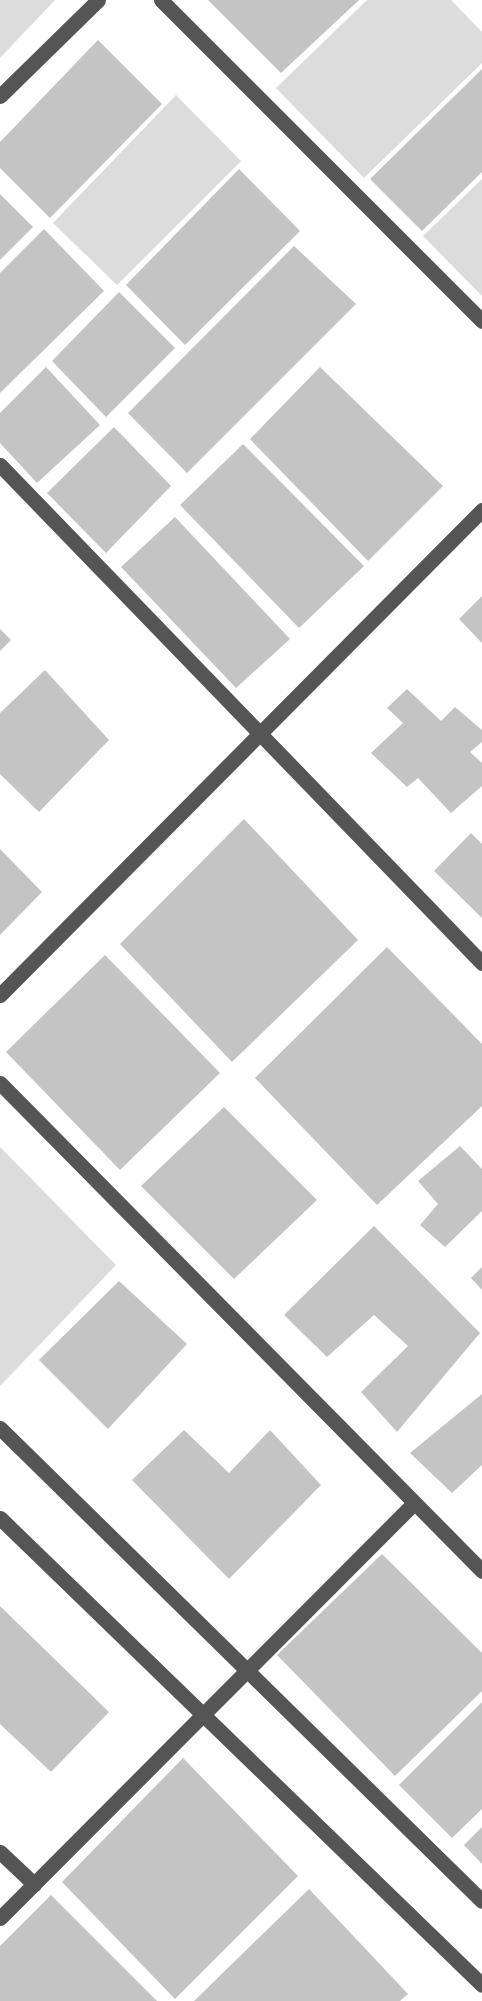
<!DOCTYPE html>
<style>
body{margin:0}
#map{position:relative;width:482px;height:2001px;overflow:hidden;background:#fff;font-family:"Alegreya Sans",sans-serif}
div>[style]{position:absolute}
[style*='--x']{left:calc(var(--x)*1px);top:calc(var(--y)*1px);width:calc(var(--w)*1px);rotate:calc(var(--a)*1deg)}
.green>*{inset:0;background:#dcdcdc}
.building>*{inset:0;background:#c4c4c4}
.minor>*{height:15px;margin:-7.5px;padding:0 7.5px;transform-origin:7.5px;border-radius:7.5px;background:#555}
span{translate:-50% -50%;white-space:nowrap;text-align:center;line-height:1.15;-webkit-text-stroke:4.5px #fff;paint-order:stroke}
</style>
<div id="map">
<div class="green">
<div style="clip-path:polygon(0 0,55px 0,0 58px)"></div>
<div style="clip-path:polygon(367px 0,451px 0,482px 32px,482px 63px,364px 178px,276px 88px)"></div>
<div style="clip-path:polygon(176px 95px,241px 161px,117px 285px,53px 223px)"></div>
<div style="clip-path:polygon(482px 179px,482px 296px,423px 236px)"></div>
<div style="clip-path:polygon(0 1147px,116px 1265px,0 1386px)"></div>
</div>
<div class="building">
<div style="clip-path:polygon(208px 0,359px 0,281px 73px)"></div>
<div style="clip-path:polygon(98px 40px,162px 104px,50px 218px,0 168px,0 142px)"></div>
<div style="clip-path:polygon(482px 69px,482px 172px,422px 231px,370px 179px)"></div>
<div style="clip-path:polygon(239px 169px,300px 231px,185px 345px,126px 285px)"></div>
<div style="clip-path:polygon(0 194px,33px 227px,0 260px)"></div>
<div style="clip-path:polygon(44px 229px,104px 291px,0 393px,0 273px)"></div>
<div style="clip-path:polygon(294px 246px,356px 304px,187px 473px,128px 413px)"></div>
<div style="clip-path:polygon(119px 292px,175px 348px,106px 417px,52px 361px)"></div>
<div style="clip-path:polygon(46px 367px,100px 425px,37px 483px,0 443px,0 413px)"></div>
<div style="clip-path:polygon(320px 367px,443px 486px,368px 561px,250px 439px)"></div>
<div style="clip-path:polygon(114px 427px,171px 486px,106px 553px,47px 493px)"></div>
<div style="clip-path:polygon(243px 444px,364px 566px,299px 628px,180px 505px)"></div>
<div style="clip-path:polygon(175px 517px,290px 639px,236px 688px,121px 567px)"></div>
<div style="clip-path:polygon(482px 596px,482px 643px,459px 619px)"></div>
<div style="clip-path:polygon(0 629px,11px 640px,0 651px)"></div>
<div style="clip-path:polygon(45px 670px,109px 740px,39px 812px,0 774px,0 713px)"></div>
<div style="clip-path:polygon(407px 689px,441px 721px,455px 707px,482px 730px,482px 742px,470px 752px,482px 763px,482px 786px,451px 813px,418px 778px,407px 787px,371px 753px,403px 723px,387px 708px)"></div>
<div style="clip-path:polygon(244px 819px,358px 940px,232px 1062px,120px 944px)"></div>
<div style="clip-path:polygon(471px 833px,482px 844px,482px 918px,434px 871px)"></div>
<div style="clip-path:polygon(0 849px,42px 892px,0 935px)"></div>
<div style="clip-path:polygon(387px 947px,482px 1044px,482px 1106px,377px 1205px,255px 1078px)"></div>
<div style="clip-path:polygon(105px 955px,220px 1073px,120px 1170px,6px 1052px)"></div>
<div style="clip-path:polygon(224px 1107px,317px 1200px,234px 1279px,141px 1186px)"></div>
<div style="clip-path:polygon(460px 1146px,482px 1169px,482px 1211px,445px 1247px,420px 1225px,438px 1204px,418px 1181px)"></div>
<div style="clip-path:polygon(374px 1226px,480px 1333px,397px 1432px,361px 1392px,408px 1346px,374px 1315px,327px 1357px,284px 1315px)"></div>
<div style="clip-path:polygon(482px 1267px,482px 1290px,471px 1278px)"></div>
<div style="clip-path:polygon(119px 1281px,187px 1344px,108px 1429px,39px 1360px)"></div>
<div style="clip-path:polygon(482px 1394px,482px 1465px,452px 1493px,410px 1453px)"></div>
<div style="clip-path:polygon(184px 1430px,229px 1473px,270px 1430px,321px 1485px,229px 1579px,132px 1480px)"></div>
<div style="clip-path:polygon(382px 1554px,482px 1653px,482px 1691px,395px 1776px,277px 1655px)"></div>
<div style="clip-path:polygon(0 1606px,109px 1712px,51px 1772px,0 1724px)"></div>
<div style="clip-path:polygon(482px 1702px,482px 1809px,452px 1838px,399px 1785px)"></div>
<div style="clip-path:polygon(183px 1758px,298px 1876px,175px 1999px,62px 1882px)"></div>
<div style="clip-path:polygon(482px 1827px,482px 1864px,464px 1845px)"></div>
<div style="clip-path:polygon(309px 1889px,408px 1994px,400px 2001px,194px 2001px)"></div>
<div style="clip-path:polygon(51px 1895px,157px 2001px,0 2001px,0 1946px)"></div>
</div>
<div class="minor">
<div style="--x:161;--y:0;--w:454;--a:45"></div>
<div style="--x:0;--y:96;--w:137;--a:-44.4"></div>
<div style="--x:0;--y:465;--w:693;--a:45.94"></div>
<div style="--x:0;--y:995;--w:684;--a:-45.18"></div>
<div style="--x:0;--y:1083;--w:686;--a:45.35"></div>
<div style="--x:0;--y:1428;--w:675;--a:44.46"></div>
<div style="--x:0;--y:1518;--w:671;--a:44.09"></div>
<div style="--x:0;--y:1852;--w:47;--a:43.3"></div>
<div style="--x:0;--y:1918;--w:586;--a:-45.07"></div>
</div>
</div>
